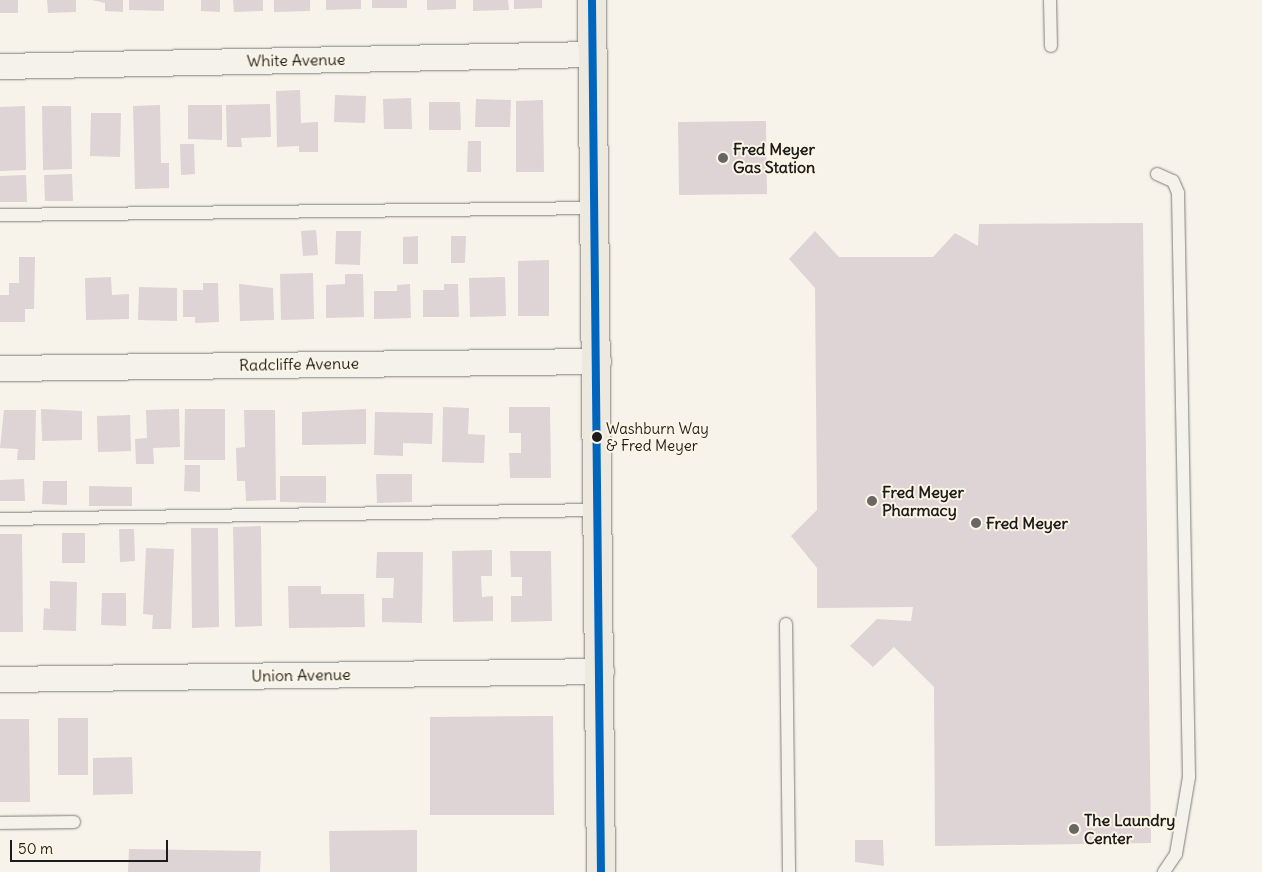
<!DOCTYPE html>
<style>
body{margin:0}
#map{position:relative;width:1262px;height:872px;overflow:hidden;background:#f7f3ea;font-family:Delius,sans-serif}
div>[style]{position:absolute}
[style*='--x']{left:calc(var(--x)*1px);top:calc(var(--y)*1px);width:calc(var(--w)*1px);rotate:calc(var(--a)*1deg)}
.building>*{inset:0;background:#ded3d5}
.roads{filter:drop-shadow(0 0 1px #7f7d79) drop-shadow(0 0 1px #7f7d79)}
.service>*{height:12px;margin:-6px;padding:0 6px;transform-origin:6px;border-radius:6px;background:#f5f2ec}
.minor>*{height:25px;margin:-12.5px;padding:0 12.5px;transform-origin:12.5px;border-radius:12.5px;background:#f5f2ec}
.primary>*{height:28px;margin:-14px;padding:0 14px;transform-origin:14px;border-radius:14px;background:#eee9df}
.bus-1>*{height:8px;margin:-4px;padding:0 4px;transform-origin:4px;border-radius:4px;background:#0065bd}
.dots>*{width:14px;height:14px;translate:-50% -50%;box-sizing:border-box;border:2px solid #fcf5e5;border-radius:50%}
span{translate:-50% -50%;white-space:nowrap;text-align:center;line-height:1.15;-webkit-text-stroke:4px #fcf5e5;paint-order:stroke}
.bus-label{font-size:15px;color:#1c1c1c}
.left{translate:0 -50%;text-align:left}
.street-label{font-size:16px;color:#1c1c1c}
.poi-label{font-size:16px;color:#1c1c1c;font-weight:700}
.scale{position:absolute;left:10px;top:840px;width:158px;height:22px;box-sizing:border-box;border:2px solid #1c1c1c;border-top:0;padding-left:6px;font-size:15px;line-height:18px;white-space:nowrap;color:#1c1c1c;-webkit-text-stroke:4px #fcf5e5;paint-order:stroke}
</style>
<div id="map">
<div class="building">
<div style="clip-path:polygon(0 0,18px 0,18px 13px,0 13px)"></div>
<div style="clip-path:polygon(47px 0,76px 0,76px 12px,48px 13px)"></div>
<div style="clip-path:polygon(92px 0,123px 0,123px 12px,105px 11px,105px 3px)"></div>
<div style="clip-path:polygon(129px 0,164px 0,164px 11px,129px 10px)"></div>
<div style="clip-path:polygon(201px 0,220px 0,220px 12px,201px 11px)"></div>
<div style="clip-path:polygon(233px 0,263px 0,263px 11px,234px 12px)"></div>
<div style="clip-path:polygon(274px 0,310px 0,310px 11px,274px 12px)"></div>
<div style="clip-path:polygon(326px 0,361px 0,361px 9px,326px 10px)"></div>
<div style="clip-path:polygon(372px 0,407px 0,407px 8px,372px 8px)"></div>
<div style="clip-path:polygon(427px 0,456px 0,456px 9px,427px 10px)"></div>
<div style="clip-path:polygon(473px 0,508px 0,509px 10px,473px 11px)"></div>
<div style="clip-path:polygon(514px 0,542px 0,542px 8px,514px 9px)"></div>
<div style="clip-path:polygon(300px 90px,301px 123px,318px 122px,318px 152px,299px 152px,299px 146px,277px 147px,276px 91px)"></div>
<div style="clip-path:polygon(335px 95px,366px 96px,365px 123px,334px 122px)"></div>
<div style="clip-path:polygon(411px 98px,412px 129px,384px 129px,383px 99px)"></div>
<div style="clip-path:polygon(476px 99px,511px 100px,510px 127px,475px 127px)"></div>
<div style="clip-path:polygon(543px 100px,544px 172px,516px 172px,516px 101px)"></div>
<div style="clip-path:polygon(429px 102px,460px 102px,461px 130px,429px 130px)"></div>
<div style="clip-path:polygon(270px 104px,271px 137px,241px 138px,242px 147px,227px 147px,226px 105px)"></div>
<div style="clip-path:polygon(160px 105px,161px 163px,169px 163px,169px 188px,135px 189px,133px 106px)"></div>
<div style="clip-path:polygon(188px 105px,222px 105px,222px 140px,188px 139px)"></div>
<div style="clip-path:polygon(25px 106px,26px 170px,0 171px,0 107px)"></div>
<div style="clip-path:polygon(42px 106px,71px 106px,72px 169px,43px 170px)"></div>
<div style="clip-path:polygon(91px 113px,121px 113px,120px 157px,90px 156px)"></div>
<div style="clip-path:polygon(766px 121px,767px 194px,679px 195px,678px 122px)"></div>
<div style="clip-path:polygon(468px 141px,481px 141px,481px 172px,467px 172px)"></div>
<div style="clip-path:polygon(180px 144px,194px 144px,195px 174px,181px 175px)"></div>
<div style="clip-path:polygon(72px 174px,73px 201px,45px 201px,44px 175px)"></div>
<div style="clip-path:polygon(26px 175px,27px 202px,0 202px,0 176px)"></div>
<div style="clip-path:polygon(1143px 223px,1151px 843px,935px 846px,934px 687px,894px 647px,873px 667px,850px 646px,877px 619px,911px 621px,913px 607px,817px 608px,817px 568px,791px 536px,817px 510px,815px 288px,789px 259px,815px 231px,839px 257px,933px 257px,955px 233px,978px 246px,979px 224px)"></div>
<div style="clip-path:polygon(316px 230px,318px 255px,303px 256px,301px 231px)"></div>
<div style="clip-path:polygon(336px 231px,361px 231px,360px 265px,335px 264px)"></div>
<div style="clip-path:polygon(418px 236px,418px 264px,403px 264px,403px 237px)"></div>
<div style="clip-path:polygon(451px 236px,466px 236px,465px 263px,451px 263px)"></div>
<div style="clip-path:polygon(19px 257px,35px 257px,34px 309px,25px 309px,25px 322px,0 322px,0 295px,9px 295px,9px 283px,19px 283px)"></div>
<div style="clip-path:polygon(549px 260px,549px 316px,518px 316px,518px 261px)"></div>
<div style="clip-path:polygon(313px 273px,314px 319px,281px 320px,280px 274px)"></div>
<div style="clip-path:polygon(345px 274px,363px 274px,364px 317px,326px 318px,326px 285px,345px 284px)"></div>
<div style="clip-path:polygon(111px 277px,112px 295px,129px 294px,129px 319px,86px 320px,85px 278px)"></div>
<div style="clip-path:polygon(505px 277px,506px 316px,470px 317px,469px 278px)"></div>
<div style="clip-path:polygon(203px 283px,218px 283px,219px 322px,195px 323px,195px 317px,183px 317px,183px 290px,203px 290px)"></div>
<div style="clip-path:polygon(239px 284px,273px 288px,274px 320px,240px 321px)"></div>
<div style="clip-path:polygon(410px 284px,411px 318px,374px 319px,374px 291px,397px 291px,397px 285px)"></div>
<div style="clip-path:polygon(444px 284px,458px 284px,459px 317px,423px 317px,423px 290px,444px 290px)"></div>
<div style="clip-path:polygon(139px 287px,177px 288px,177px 321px,138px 320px)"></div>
<div style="clip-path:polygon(443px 407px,469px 408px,468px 434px,485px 435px,484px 463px,442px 462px)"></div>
<div style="clip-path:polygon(509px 407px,550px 407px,551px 478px,510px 478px,509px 453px,521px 453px,521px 433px,509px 433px)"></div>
<div style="clip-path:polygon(41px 409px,82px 411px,82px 440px,42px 441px)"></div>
<div style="clip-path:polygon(179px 409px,180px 447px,153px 448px,154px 464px,136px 464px,135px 439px,147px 438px,146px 410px)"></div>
<div style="clip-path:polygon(185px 409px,225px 409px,225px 460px,184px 460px)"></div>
<div style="clip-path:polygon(366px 409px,366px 444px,302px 445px,302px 412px)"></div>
<div style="clip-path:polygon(4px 410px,36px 410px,35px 460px,17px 460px,18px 449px,0 448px)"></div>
<div style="clip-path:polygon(244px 410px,275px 410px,276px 500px,246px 501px,245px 481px,237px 481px,236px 448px,245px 447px)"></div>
<div style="clip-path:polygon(375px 412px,433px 413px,432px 444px,403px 443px,403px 456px,374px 455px)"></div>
<div style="clip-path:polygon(130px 415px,131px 451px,98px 452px,97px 416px)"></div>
<div style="clip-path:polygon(185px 465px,200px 465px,200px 492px,184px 491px)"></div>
<div style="clip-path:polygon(376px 474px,412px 474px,412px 502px,377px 503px)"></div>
<div style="clip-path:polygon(280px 476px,326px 476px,326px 503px,280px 502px)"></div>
<div style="clip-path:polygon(24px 479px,25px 501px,0 501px,0 480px)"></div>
<div style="clip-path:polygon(43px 481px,67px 481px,67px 505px,42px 504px)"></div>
<div style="clip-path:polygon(89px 486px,132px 487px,132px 506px,89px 506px)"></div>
<div style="clip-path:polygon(261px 526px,262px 626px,235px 627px,233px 527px)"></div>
<div style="clip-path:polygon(191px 528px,218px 528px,219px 627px,192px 628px)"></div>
<div style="clip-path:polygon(119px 529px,134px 529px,135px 561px,120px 562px)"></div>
<div style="clip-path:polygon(62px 533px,85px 533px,85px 563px,62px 563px)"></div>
<div style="clip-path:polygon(0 534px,22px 534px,23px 632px,0 632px)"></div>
<div style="clip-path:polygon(146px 548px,174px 549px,171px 629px,152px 629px,153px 615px,143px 614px)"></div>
<div style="clip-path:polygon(492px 550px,492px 576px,481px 576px,482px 597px,493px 596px,493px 621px,453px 622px,452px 551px)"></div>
<div style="clip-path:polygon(510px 551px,551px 551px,552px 621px,511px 622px,511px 596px,522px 596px,522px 577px,511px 577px)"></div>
<div style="clip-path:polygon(377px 552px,423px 552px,422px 623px,382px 622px,382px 598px,393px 598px,394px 578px,376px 578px)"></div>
<div style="clip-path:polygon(50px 581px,77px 582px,76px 631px,43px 630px,44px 608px,50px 609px)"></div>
<div style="clip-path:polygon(288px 586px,321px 586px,321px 594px,364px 594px,365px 627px,289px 628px)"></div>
<div style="clip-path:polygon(102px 593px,126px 593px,126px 626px,101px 625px)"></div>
<div style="clip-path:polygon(553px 716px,554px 815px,430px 815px,430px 717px)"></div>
<div style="clip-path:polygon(58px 718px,88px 718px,88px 775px,58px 775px)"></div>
<div style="clip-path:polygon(0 719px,29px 719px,30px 802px,0 802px)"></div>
<div style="clip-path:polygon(132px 757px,133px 794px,93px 795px,93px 758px)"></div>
<div style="clip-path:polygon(417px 830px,417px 872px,330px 872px,329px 831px)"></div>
<div style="clip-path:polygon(855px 840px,883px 840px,884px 866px,855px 862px)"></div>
<div style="clip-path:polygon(129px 849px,261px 851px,260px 872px,128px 872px)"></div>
</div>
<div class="roads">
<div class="service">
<div style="--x:1050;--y:0;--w:46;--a:88.8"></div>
<div style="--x:1157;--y:174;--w:17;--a:24"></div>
<div style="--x:1173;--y:181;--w:13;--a:67"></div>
<div style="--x:1178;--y:193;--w:584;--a:88.92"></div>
<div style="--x:1189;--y:777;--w:78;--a:99.6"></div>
<div style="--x:1176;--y:854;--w:22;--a:124"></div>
<div style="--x:0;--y:215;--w:595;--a:-0.67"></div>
<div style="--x:0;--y:519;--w:598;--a:-0.86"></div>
<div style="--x:786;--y:624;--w:248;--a:89.3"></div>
<div style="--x:0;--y:823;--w:74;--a:-0.8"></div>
</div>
<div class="minor">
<div style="--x:0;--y:66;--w:592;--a:-1.16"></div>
<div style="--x:0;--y:368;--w:598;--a:-0.67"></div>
<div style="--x:0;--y:679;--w:601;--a:-0.76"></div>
</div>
<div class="primary">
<div style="--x:592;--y:0;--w:872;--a:89.41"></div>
</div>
</div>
<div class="bus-1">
<div style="--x:592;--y:0;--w:872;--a:89.41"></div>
</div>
<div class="dots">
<div style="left:723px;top:158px;background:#696764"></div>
<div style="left:597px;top:437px;background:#1c1c1c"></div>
<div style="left:872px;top:501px;background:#696764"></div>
<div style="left:976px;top:523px;background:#696764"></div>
<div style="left:1074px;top:829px;background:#696764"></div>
</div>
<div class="bus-label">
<span class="left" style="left:606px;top:437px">Washburn Way<br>&amp; Fred Meyer</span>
</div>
<div class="street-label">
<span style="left:296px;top:60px;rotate:-1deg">White Avenue</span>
<span style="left:299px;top:364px;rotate:-1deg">Radcliffe Avenue</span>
<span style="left:301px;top:675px;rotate:-1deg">Union Avenue</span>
</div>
<div class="poi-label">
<span class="left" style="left:733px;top:158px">Fred Meyer<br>Gas Station</span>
<span class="left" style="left:882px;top:501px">Fred Meyer<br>Pharmacy</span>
<span class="left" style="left:986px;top:523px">Fred Meyer</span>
<span class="left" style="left:1084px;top:829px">The Laundry<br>Center</span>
</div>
<div class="scale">50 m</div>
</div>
